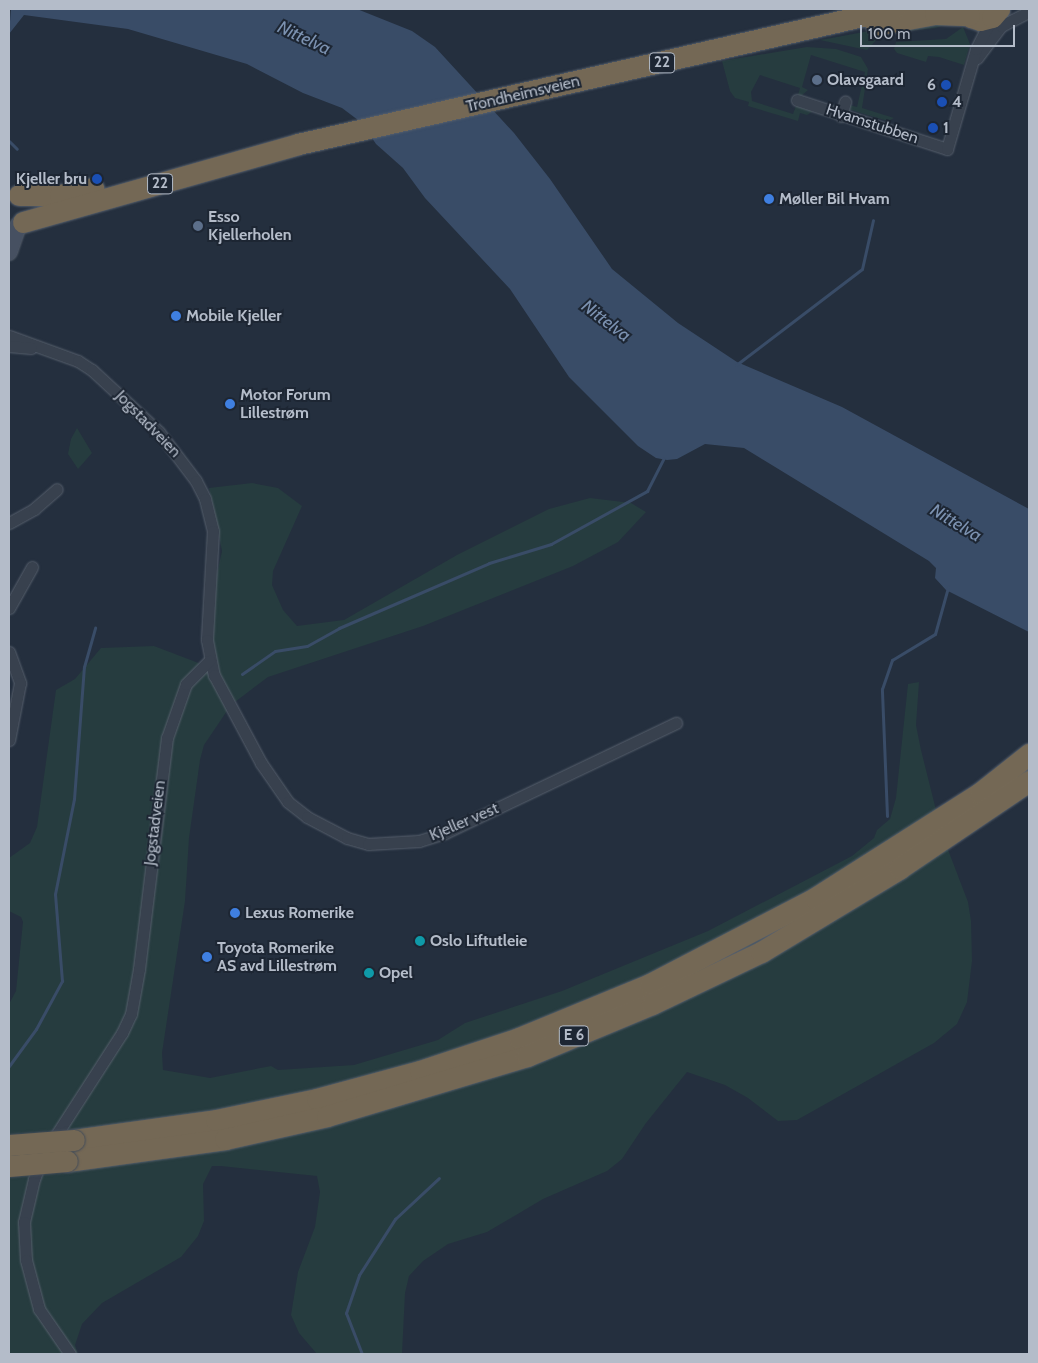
<!DOCTYPE html>
<meta charset="utf-8">
<style>
body{margin:0}
#map{position:relative;width:1038px;height:1363px;overflow:hidden;background:#242f3e;font-family:Cabin,sans-serif}
div>[style]{position:absolute}
[style*='--x']{left:calc(var(--x)*1px);top:calc(var(--y)*1px);width:calc(var(--w)*1px);rotate:calc(var(--a)*1deg)}
.green>*{inset:0;background:#263c3f}
.water>*{inset:0;background:#394c67}
.stream>*{height:3px;margin:-1.5px;padding:0 1.5px;transform-origin:1.5px;border-radius:1.5px;background:#394c67}
.roads{filter:drop-shadow(0 0 1px #565f6c) drop-shadow(0 0 1px #565f6c)}
.street>*{height:11px;margin:-5.5px;padding:0 5.5px;transform-origin:5.5px;border-radius:5.5px;background:#38414e}
.secondary>*{height:16px;margin:-8px;padding:0 8px;transform-origin:8px;border-radius:8px;background:#465061}
.highway>*{height:21px;margin:-10.5px;padding:0 10.5px;transform-origin:10.5px;border-radius:10.5px;background:#746855}
.bridges{filter:drop-shadow(0 0 1px #434c59) drop-shadow(0 0 1px #434c59)}
.highway-bridge>*{height:21px;margin:-10.5px;padding:0 10.5px;transform-origin:10.5px;border-radius:10.5px;background:#746855}
.dots>*{width:14px;height:14px;translate:-50% -50%;box-sizing:border-box;border:2px solid #1d2633;border-radius:50%}
span{translate:-50% -50%;white-space:nowrap;text-align:center;line-height:1.15;-webkit-text-stroke:4px #1d2633;paint-order:stroke}
.shield-label span{padding:1px 4px;background:#1d2633;border:1px solid;border-radius:4px;-webkit-text-stroke-width:0}
.shield-label{font-size:15px;color:#b4bcc9;font-weight:700}
.poi-label{font-size:16px;color:#b4bcc9;font-weight:700}
.left{translate:0 -50%;text-align:left}
.right{translate:-100% -50%;text-align:right}
.street-label{font-size:16px;color:#b4bcc9}
.water-label{font-size:18px;color:#7c92b1;font-style:italic}
.frame{position:absolute;inset:0;border:10px solid #b4bcc9;pointer-events:none}
.scale{position:absolute;left:860px;top:25px;width:155px;height:22px;box-sizing:border-box;border:2px solid #b4bcc9;border-top:0;padding-left:6px;font-size:15px;line-height:18px;white-space:nowrap;color:#b4bcc9;-webkit-text-stroke:4px #1d2633;paint-order:stroke}
</style>
<div id="map">
<div class="green">
<div style="clip-path:polygon(952px 22px,936px 28px,882px 34px,867px 50px,820px 40px,914px 23px)"></div>
<div style="clip-path:polygon(963px 27px,970px 44px,964px 65px,939px 57px,928px 56px,926px 62px,897px 53px,894px 49px,896px 42px,946px 39px)"></div>
<div style="clip-path:polygon(807px 47px,836px 49px,861px 57px,868px 69px,862px 108px,894px 118px,888px 121px,848px 109px,849px 105px,857px 107px,865px 72px,811px 55px,802px 87px,808px 90px,801px 96px,798px 95px,800px 88px,760px 75px,751px 92px,752px 101px,793px 114px,796px 106px,813px 111px,807px 115px,800px 113px,798px 121px,748px 106px,749px 102px,735px 98px,730px 91px,722px 61px)"></div>
<div style="clip-path:polygon(77px 428px,92px 453px,78px 469px,68px 454px,71px 439px)"></div>
<div style="clip-path:polygon(252px 483px,278px 488px,302px 506px,273px 571px,272px 585px,283px 610px,297px 626px,344px 620px,457px 555px,549px 509px,590px 498px,631px 503px,646px 512px,618px 542px,573px 566px,423px 626px,268px 677px,231px 705px,204px 745px,200px 760px,189px 838px,185px 901px,162px 1053px,163px 1070px,210px 1078px,271px 1066px,278px 1070px,354px 1065px,438px 1040px,465px 1023px,562px 991px,708px 931px,852px 856px,874px 838px,877px 830px,890px 819px,896px 798px,908px 684px,919px 682px,916px 725px,921px 750px,942px 834px,968px 902px,971px 921px,972px 961px,967px 1002px,957px 1024px,934px 1043px,797px 1120px,778px 1121px,748px 1098px,725px 1085px,687px 1072px,646px 1123px,622px 1159px,607px 1171px,543px 1199px,487px 1232px,448px 1244px,423px 1261px,409px 1276px,405px 1293px,402px 1354px,317px 1354px,299px 1333px,291px 1315px,298px 1272px,315px 1227px,320px 1192px,317px 1176px,221px 1166px,212px 1166px,203px 1184px,204px 1221px,198px 1236px,181px 1257px,102px 1303px,82px 1324px,75px 1345px,78px 1354px,9px 1354px,9px 1004px,16px 991px,23px 922px,21px 917px,9px 911px,9px 858px,30px 843px,37px 827px,56px 690px,75px 679px,101px 648px,154px 646px,209px 667px,214px 587px,222px 551px,209px 488px)"></div>
</div>
<div class="water">
<div style="clip-path:polygon(11px 9px,357px 9px,412px 31px,435px 47px,514px 133px,550px 179px,612px 269px,678px 323px,737px 362px,842px 407px,1029px 509px,1029px 632px,946px 590px,935px 578px,936px 568px,929px 561px,744px 448px,705px 444px,677px 459px,667px 460px,656px 458px,638px 446px,569px 377px,510px 289px,425px 198px,403px 168px,376px 144px,362px 123px,342px 108px,303px 93px,247px 64px,128px 29px,24px 15px,9px 34px)"></div>
</div>
<div class="stream">
<div style="--x:9;--y:141;--w:11;--a:45"></div>
<div style="--x:736;--y:365;--w:158;--a:-37.3"></div>
<div style="--x:862;--y:269;--w:50;--a:-77.3"></div>
<div style="--x:242;--y:674;--w:40;--a:-34.9"></div>
<div style="--x:275;--y:651;--w:32;--a:-9"></div>
<div style="--x:307;--y:646;--w:37;--a:-29"></div>
<div style="--x:339;--y:628;--w:163;--a:-23.4"></div>
<div style="--x:489;--y:563;--w:65;--a:-17"></div>
<div style="--x:551;--y:544;--w:110;--a:-28.9"></div>
<div style="--x:647;--y:491;--w:36;--a:-63"></div>
<div style="--x:887;--y:816;--w:127;--a:-92.3"></div>
<div style="--x:882;--y:689;--w:31;--a:-71"></div>
<div style="--x:892;--y:660;--w:50;--a:-31.2"></div>
<div style="--x:935;--y:634;--w:49;--a:-74.5"></div>
<div style="--x:9;--y:1066;--w:46;--a:-53.9"></div>
<div style="--x:36;--y:1029;--w:55;--a:-61.6"></div>
<div style="--x:62;--y:981;--w:87;--a:-94.6"></div>
<div style="--x:55;--y:894;--w:97;--a:-78.7"></div>
<div style="--x:74;--y:799;--w:132;--a:-85.7"></div>
<div style="--x:84;--y:667;--w:41;--a:-74.2"></div>
<div style="--x:362;--y:1354;--w:44;--a:-111.3"></div>
<div style="--x:346;--y:1313;--w:40;--a:-71.1"></div>
<div style="--x:359;--y:1275;--w:67;--a:-57.3"></div>
<div style="--x:395;--y:1219;--w:60;--a:-43"></div>
</div>
<div class="roads">
<div class="street">
<div style="--x:977;--y:58;--w:40;--a:-53"></div>
<div style="--x:1001;--y:26;--w:31;--a:-27"></div>
<div style="--x:797;--y:100;--w:158;--a:18.1"></div>
<div style="--x:947;--y:149;--w:104;--a:-73.8"></div>
<div style="--x:976;--y:49;--w:36;--a:-63"></div>
<div style="--x:841;--y:116;--w:15;--a:-74"></div>
<div style="--x:9;--y:336;--w:73;--a:19.9"></div>
<div style="--x:78;--y:361;--w:17;--a:33"></div>
<div style="--x:92;--y:370;--w:91;--a:42.8"></div>
<div style="--x:159;--y:432;--w:61;--a:52.9"></div>
<div style="--x:196;--y:481;--w:20;--a:63"></div>
<div style="--x:205;--y:499;--w:33;--a:76"></div>
<div style="--x:213;--y:531;--w:109;--a:93.2"></div>
<div style="--x:207;--y:640;--w:36;--a:79"></div>
<div style="--x:214;--y:675;--w:100;--a:61.9"></div>
<div style="--x:261;--y:763;--w:47;--a:55.3"></div>
<div style="--x:288;--y:802;--w:24;--a:38"></div>
<div style="--x:307;--y:817;--w:45;--a:27.7"></div>
<div style="--x:347;--y:838;--w:22;--a:16"></div>
<div style="--x:368;--y:844;--w:51;--a:-3.4"></div>
<div style="--x:419;--y:841;--w:27;--a:-17"></div>
<div style="--x:445;--y:833;--w:256;--a:-25.5"></div>
<div style="--x:9;--y:346;--w:22;--a:5"></div>
<div style="--x:9;--y:523;--w:29;--a:-29"></div>
<div style="--x:34;--y:509;--w:30;--a:-41"></div>
<div style="--x:9;--y:608;--w:47;--a:-60.7"></div>
<div style="--x:9;--y:652;--w:33;--a:70"></div>
<div style="--x:20;--y:683;--w:58;--a:100.9"></div>
<div style="--x:51;--y:1143;--w:131;--a:-57.2"></div>
<div style="--x:122;--y:1033;--w:21;--a:-65"></div>
<div style="--x:131;--y:1014;--w:46;--a:-79.9"></div>
<div style="--x:139;--y:969;--w:233;--a:-83.1"></div>
<div style="--x:167;--y:738;--w:57;--a:-70.6"></div>
<div style="--x:186;--y:684;--w:33;--a:-45"></div>
<div style="--x:41;--y:1161;--w:19;--a:111"></div>
<div style="--x:34;--y:1179;--w:44;--a:103.1"></div>
<div style="--x:24;--y:1222;--w:38;--a:87"></div>
<div style="--x:26;--y:1260;--w:51;--a:75.1"></div>
<div style="--x:39;--y:1309;--w:55;--a:55.4"></div>
</div>
<div class="secondary">
<div style="--x:9;--y:252;--w:28;--a:-71"></div>
</div>
<div class="highway">
<div style="--x:965;--y:9;--w:10;--a:53"></div>
<div style="--x:971;--y:17;--w:9;--a:18"></div>
<div style="--x:980;--y:20;--w:12;--a:-14"></div>
<div style="--x:992;--y:17;--w:11;--a:-49"></div>
<div style="--x:876;--y:25;--w:60;--a:-10.6"></div>
<div style="--x:935;--y:14;--w:34;--a:2"></div>
<div style="--x:19;--y:195;--w:41;--a:0"></div>
<div style="--x:60;--y:195;--w:34;--a:-12"></div>
<div style="--x:23;--y:222;--w:286;--a:-15.8"></div>
<div style="--x:298;--y:144;--w:610;--a:-12.78"></div>
<div style="--x:74;--y:1140;--w:143;--a:-8"></div>
<div style="--x:216;--y:1120;--w:103;--a:-11.7"></div>
<div style="--x:317;--y:1099;--w:107;--a:-15.2"></div>
<div style="--x:420;--y:1071;--w:104;--a:-18.4"></div>
<div style="--x:519;--y:1038;--w:142;--a:-22.4"></div>
<div style="--x:650;--y:984;--w:186;--a:-27.5"></div>
<div style="--x:815;--y:898;--w:196;--a:-32.5"></div>
<div style="--x:980;--y:793;--w:63;--a:-38.5"></div>
<div style="--x:67;--y:1161;--w:160;--a:-7.9"></div>
<div style="--x:225;--y:1139;--w:105;--a:-12.7"></div>
<div style="--x:327;--y:1116;--w:209;--a:-16.7"></div>
<div style="--x:527;--y:1056;--w:135;--a:-22.6"></div>
<div style="--x:652;--y:1004;--w:121;--a:-25.5"></div>
<div style="--x:761;--y:952;--w:162;--a:-31.1"></div>
<div style="--x:900;--y:868;--w:156;--a:-34"></div>
</div>
</div>
<div class="bridges">
<div class="highway-bridge">
<div style="--x:9;--y:1145;--w:65;--a:-4.4"></div>
<div style="--x:9;--y:1166;--w:58;--a:-4.9"></div>
</div>
</div>
<div class="dots">
<div style="left:817px;top:80px;background:#5c6f8a"></div>
<div style="left:946px;top:85px;background:#1a4fb4"></div>
<div style="left:942px;top:102px;background:#1a4fb4"></div>
<div style="left:933px;top:128px;background:#1a4fb4"></div>
<div style="left:97px;top:179px;background:#1a4fb4"></div>
<div style="left:769px;top:199px;background:#3f7fe0"></div>
<div style="left:198px;top:226px;background:#5c6f8a"></div>
<div style="left:176px;top:316px;background:#3f7fe0"></div>
<div style="left:230px;top:404px;background:#3f7fe0"></div>
<div style="left:235px;top:913px;background:#3f7fe0"></div>
<div style="left:420px;top:941px;background:#0f9aa8"></div>
<div style="left:207px;top:957px;background:#3f7fe0"></div>
<div style="left:369px;top:973px;background:#0f9aa8"></div>
</div>
<div class="shield-label">
<span style="left:662px;top:63px">22</span>
<span style="left:160px;top:184px">22</span>
<span style="left:574px;top:1036px">E 6</span>
</div>
<div class="poi-label">
<span class="left" style="left:827px;top:80px">Olavsgaard</span>
<span class="right" style="left:936px;top:85px">6</span>
<span class="left" style="left:952px;top:102px">4</span>
<span class="left" style="left:943px;top:128px">1</span>
<span class="right" style="left:87px;top:179px">Kjeller bru</span>
<span class="left" style="left:779px;top:199px">Møller Bil Hvam</span>
<span class="left" style="left:208px;top:226px">Esso<br>Kjellerholen</span>
<span class="left" style="left:186px;top:316px">Mobile Kjeller</span>
<span class="left" style="left:240px;top:404px">Motor Forum<br>Lillestrøm</span>
<span class="left" style="left:245px;top:913px">Lexus Romerike</span>
<span class="left" style="left:430px;top:941px">Oslo Liftutleie</span>
<span class="left" style="left:217px;top:957px">Toyota Romerike<br>AS avd Lillestrøm</span>
<span class="left" style="left:379px;top:973px">Opel</span>
</div>
<div class="street-label">
<span style="left:523px;top:94px;rotate:-13deg">Trondheimsveien</span>
<span style="left:872px;top:124px;rotate:18deg">Hvamstubben</span>
<span style="left:148px;top:424px;rotate:46deg">Jogstadveien</span>
<span style="left:464px;top:822px;rotate:-23deg">Kjeller vest</span>
<span style="left:155px;top:823px;rotate:-83deg">Jogstadveien</span>
</div>
<div class="water-label">
<span style="left:304px;top:38px;rotate:25deg">Nittelva</span>
<span style="left:606px;top:321px;rotate:37deg">Nittelva</span>
<span style="left:956px;top:523px;rotate:31deg">Nittelva</span>
</div>
<div class="frame"></div>
<div class="scale">100 m</div>
</div>
